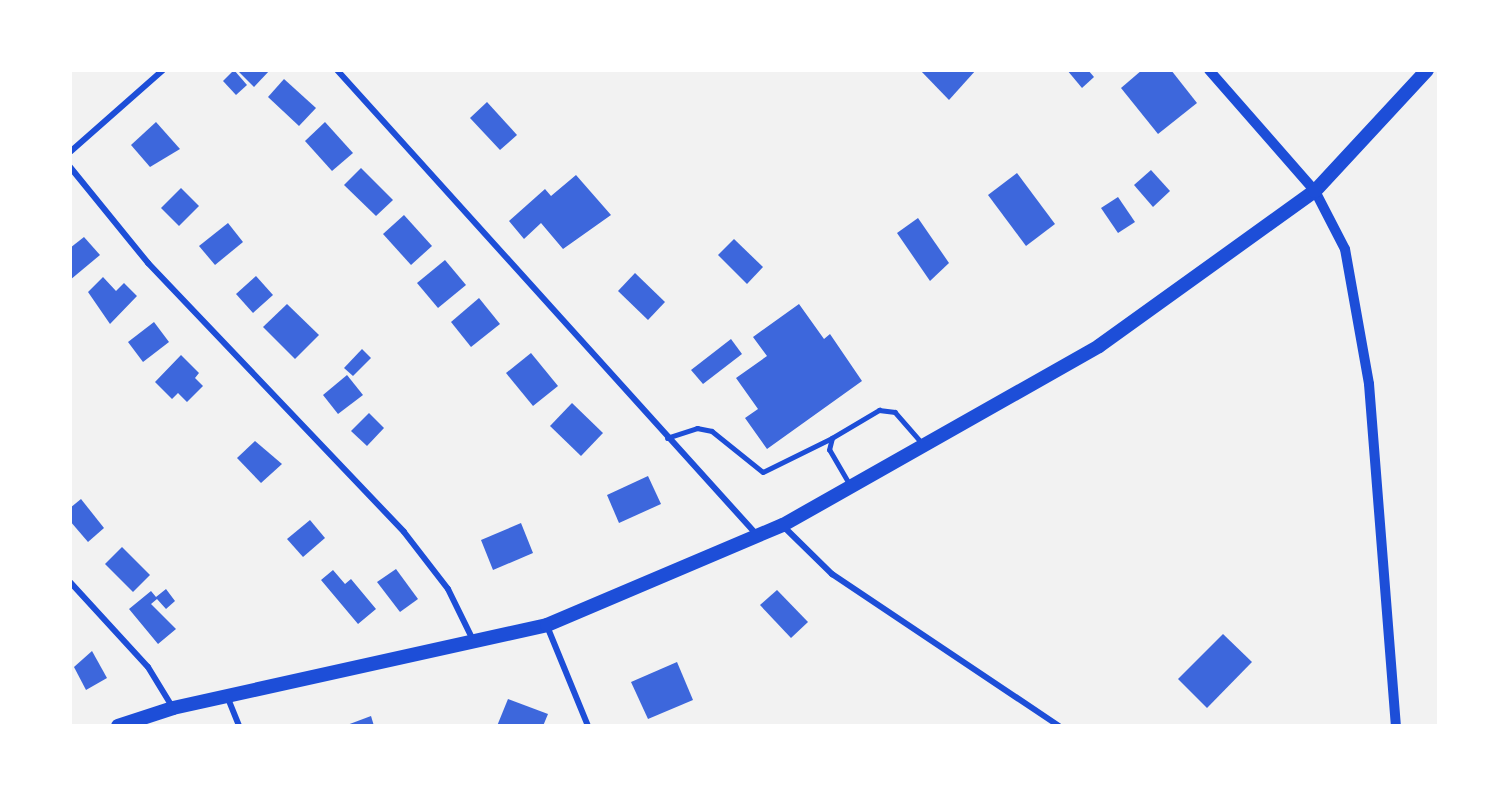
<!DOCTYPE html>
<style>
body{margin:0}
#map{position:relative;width:1509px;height:796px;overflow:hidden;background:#f2f2f2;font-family:Lato,sans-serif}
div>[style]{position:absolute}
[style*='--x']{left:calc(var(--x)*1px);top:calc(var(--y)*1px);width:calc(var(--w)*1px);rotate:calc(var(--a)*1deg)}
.building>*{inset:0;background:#3d67dc}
.service>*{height:4.5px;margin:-2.25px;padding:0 2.25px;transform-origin:2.25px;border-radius:2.25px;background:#1d4ed8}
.minor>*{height:6px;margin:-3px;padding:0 3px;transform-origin:3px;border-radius:3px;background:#1d4ed8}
.tertiary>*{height:10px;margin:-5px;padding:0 5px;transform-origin:5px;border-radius:5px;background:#1d4ed8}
.primary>*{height:14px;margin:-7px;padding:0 7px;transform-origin:7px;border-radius:7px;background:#1d4ed8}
span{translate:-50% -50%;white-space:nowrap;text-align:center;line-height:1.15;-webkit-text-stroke:6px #fff;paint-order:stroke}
.frame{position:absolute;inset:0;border:72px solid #fff;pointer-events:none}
</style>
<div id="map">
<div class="building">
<div style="clip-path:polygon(234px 70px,247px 85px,236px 95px,223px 81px)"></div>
<div style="clip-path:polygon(237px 70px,270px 70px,254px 87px)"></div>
<div style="clip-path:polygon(920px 70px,976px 70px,949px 100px)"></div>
<div style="clip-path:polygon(1067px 70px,1088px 70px,1094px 77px,1082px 88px)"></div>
<div style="clip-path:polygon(1142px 70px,1171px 70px,1197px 103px,1158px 134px,1121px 88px)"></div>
<div style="clip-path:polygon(284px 79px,316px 108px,299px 126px,268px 97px)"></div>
<div style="clip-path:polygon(487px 102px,517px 135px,500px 150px,470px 118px)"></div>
<div style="clip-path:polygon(156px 122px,180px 149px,150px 167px,131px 145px)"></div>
<div style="clip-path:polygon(325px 122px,353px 153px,332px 171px,305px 141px)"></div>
<div style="clip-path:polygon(361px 168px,393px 200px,376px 216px,344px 185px)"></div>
<div style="clip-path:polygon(1151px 170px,1170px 191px,1153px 207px,1134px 185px)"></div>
<div style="clip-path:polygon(1017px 173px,1055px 224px,1026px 246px,988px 195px)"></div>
<div style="clip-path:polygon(576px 175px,611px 215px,563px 249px,541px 223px,524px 239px,509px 221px,545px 189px,551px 196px)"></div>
<div style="clip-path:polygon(181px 188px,199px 206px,179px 226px,161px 208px)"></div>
<div style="clip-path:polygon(1118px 197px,1135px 222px,1118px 233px,1101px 208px)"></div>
<div style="clip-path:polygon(404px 215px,432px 246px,411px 265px,383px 234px)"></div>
<div style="clip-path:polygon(918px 218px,949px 263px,930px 281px,897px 233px)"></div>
<div style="clip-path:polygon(228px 223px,243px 242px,215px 265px,199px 246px)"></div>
<div style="clip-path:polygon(84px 237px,100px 255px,70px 280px,70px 248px)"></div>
<div style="clip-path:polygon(734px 239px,763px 267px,747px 284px,718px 255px)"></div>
<div style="clip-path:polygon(445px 260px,466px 285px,438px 308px,417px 283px)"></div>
<div style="clip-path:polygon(635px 273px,665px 302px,648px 320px,618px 291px)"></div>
<div style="clip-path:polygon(256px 276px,273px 295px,253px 313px,236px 294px)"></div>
<div style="clip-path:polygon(103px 277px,116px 291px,124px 283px,137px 296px,110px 324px,88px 292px)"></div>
<div style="clip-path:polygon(479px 298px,500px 324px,471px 347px,451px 322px)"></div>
<div style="clip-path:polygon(287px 304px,319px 335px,295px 359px,263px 327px)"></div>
<div style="clip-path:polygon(799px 304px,824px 339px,830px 334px,862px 381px,767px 449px,745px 418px,758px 409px,736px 378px,767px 356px,753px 337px)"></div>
<div style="clip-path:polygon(154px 322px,169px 342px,143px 362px,128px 342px)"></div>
<div style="clip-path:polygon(731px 339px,742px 354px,703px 384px,691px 370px)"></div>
<div style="clip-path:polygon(362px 349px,371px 358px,353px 376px,344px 368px)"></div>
<div style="clip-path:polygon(531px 353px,558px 386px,533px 406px,506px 373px)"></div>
<div style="clip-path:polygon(181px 355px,199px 373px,195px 378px,203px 386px,187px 402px,178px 393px,172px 399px,155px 382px)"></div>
<div style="clip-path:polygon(347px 375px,363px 395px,338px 414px,323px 395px)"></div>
<div style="clip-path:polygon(572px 403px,603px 433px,581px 456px,550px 426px)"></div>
<div style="clip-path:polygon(369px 413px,384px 428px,367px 446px,351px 431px)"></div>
<div style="clip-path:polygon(255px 441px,282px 464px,261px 483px,237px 458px)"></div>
<div style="clip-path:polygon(648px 476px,661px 504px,619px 523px,607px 495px)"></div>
<div style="clip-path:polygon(81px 499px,104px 528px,88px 542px,70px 521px,70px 508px)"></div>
<div style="clip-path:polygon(310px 520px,325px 538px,303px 557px,287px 539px)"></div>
<div style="clip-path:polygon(521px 523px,533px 553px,493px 570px,481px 540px)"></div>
<div style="clip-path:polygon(122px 547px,150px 575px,133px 592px,105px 564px)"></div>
<div style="clip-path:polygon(396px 569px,418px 599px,400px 612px,377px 582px)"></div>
<div style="clip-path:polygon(333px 570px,345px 584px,351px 579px,376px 609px,358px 624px,321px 580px)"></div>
<div style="clip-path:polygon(166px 589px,175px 601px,166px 609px,157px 599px,151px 604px,176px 629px,158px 644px,129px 609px,151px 591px,156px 597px)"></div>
<div style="clip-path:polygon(777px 590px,808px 622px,791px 638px,760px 605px)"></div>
<div style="clip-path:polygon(1223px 634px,1252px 662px,1207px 708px,1178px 679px)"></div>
<div style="clip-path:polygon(92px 651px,107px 678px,86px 690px,74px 667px)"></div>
<div style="clip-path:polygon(677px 662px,693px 700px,648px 719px,631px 682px)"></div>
<div style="clip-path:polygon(508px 699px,548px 714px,543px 726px,497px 726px)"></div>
<div style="clip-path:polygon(371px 716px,374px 726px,347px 726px,347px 725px)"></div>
</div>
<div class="service">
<div style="--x:667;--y:438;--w:32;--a:-18"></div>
<div style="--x:697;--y:428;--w:15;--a:11"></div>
<div style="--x:712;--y:431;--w:65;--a:38.8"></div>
<div style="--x:763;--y:472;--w:77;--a:-26.2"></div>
<div style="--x:849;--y:484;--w:39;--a:-120"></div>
<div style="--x:829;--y:450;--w:12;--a:-76"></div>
<div style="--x:832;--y:438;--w:55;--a:-30.8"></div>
<div style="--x:879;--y:410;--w:16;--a:7"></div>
<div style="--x:895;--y:412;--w:41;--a:48.9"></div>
</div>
<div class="minor">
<div style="--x:337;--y:70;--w:627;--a:47.91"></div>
<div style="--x:70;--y:152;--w:124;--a:-41.4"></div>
<div style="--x:70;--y:167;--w:124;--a:50.9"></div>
<div style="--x:148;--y:263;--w:371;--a:46.4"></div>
<div style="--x:404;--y:532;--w:72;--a:52.3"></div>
<div style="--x:448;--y:589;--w:57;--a:63.9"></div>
<div style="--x:783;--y:526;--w:69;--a:44.4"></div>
<div style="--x:832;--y:574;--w:273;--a:33.8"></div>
<div style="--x:70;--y:582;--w:115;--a:47.5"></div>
<div style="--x:148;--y:667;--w:48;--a:58.6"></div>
<div style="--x:547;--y:626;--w:108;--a:67.7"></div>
<div style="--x:227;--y:696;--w:32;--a:68"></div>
</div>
<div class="tertiary">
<div style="--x:1209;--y:70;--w:161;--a:48.8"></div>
<div style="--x:1315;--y:191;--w:65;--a:62.7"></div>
<div style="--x:1345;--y:249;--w:137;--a:79.9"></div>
<div style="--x:1369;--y:384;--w:343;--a:85.5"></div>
</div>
<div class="primary">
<div style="--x:118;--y:726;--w:58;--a:-18.1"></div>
<div style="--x:173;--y:708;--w:383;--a:-12.5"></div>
<div style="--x:547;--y:625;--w:256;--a:-23"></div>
<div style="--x:783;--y:525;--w:363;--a:-29.5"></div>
<div style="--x:1099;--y:346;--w:266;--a:-35.7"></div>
<div style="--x:1315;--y:191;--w:165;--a:-47.2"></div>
</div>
<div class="frame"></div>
</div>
